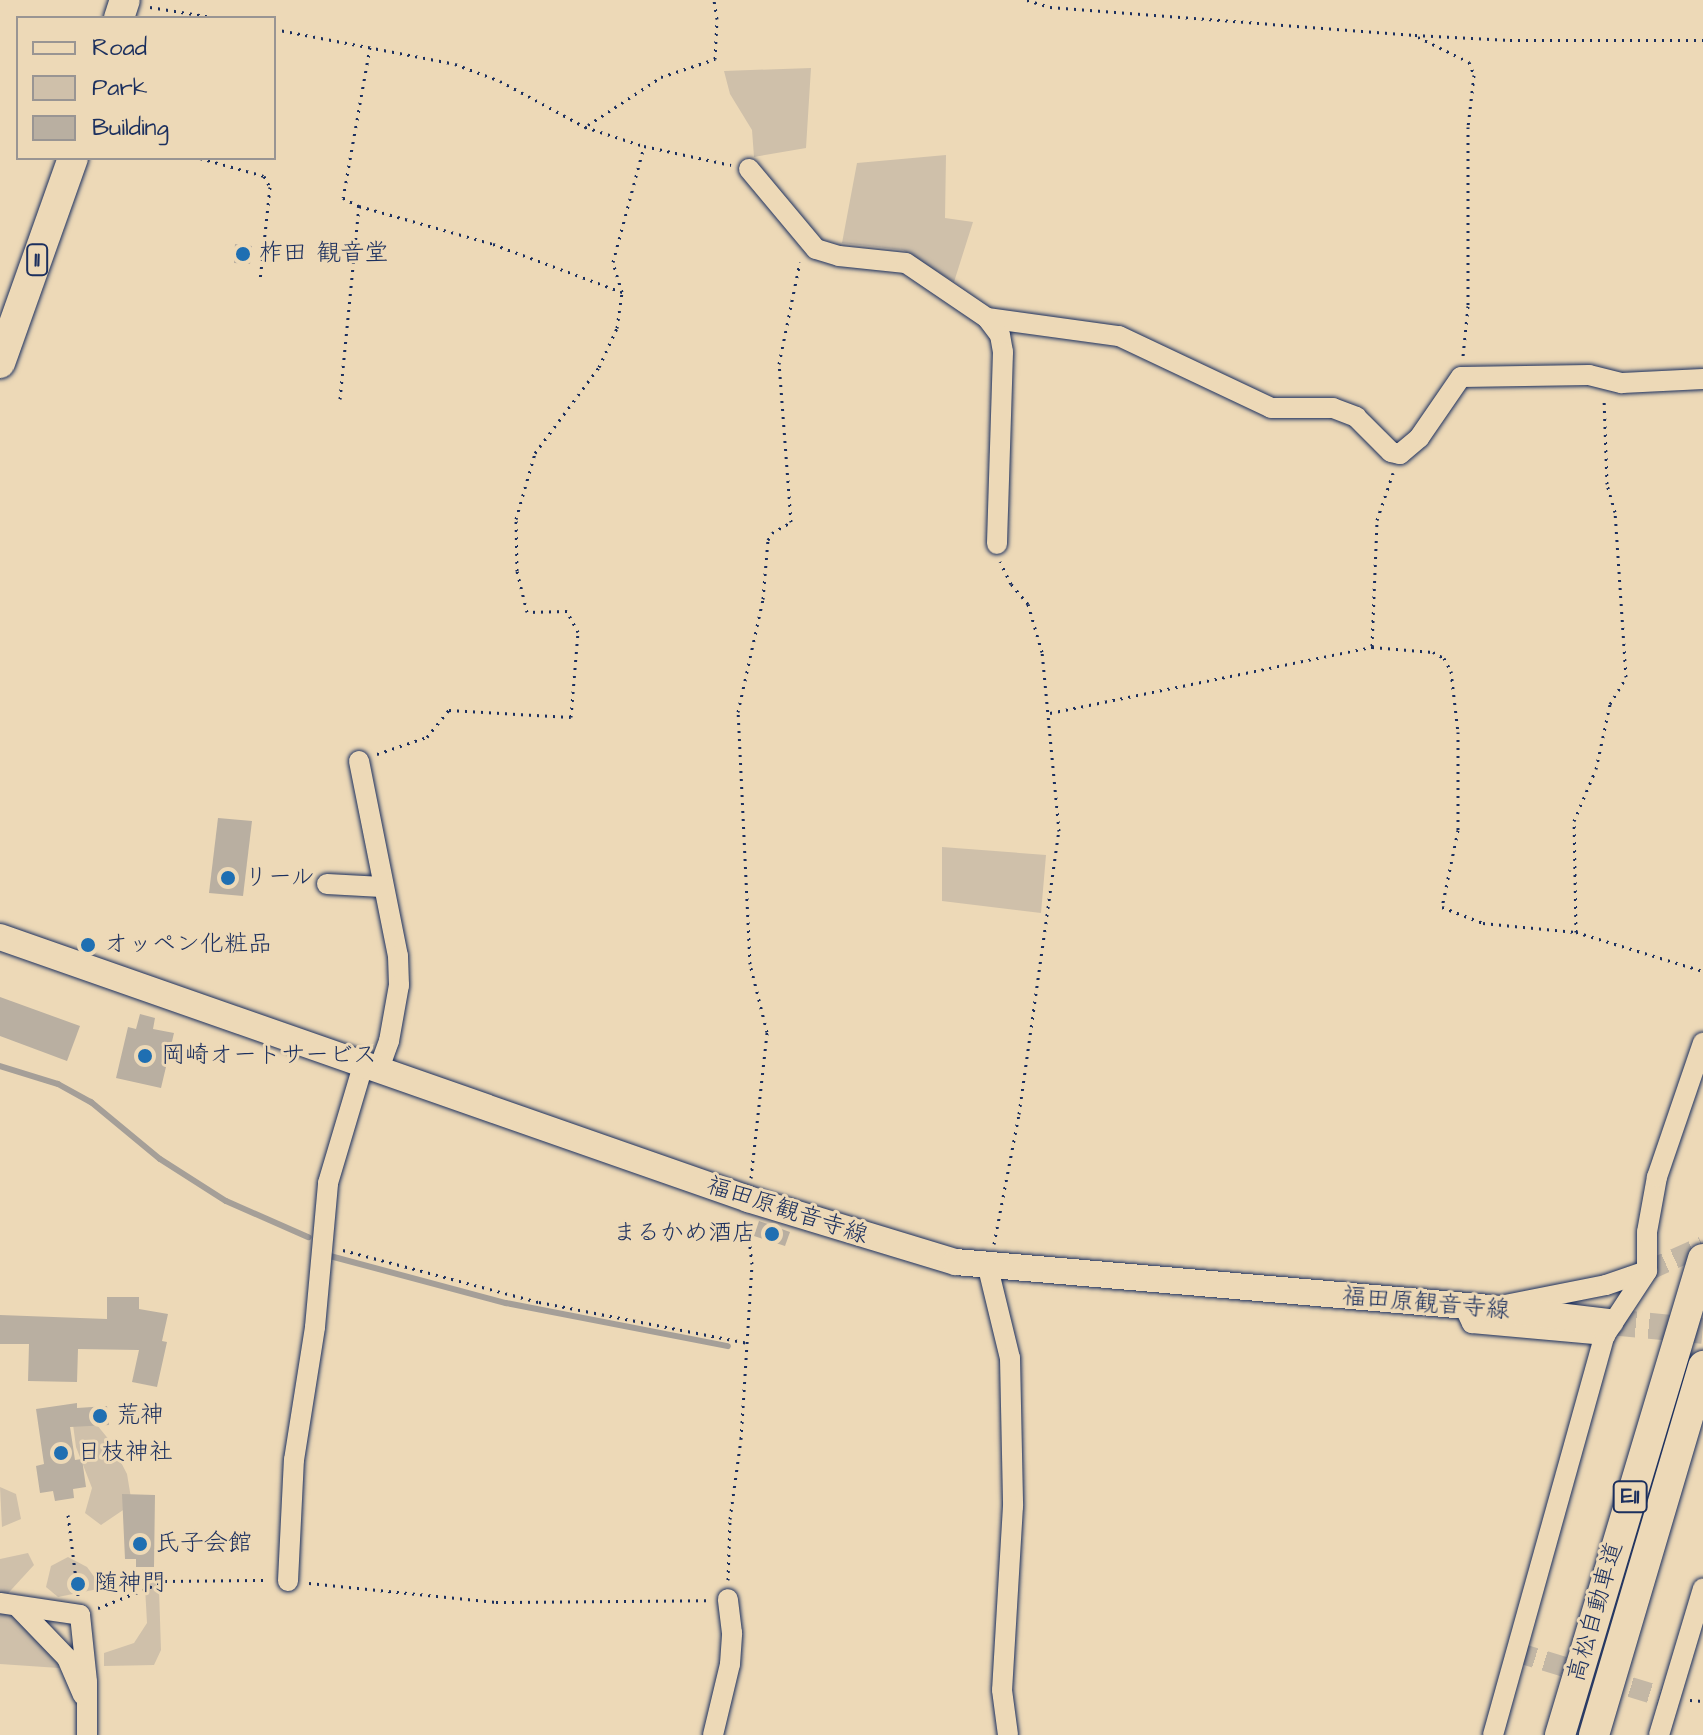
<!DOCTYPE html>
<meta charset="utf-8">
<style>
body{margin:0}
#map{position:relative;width:1703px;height:1735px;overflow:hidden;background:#edd9b7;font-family:"Architects Daughter","Klee One",sans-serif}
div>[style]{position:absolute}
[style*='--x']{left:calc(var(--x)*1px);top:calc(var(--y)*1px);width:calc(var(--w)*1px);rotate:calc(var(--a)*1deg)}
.green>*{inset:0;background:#cfc0aa}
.stream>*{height:6px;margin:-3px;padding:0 3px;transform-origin:3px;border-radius:3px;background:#a59f98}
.building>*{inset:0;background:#b9afa1}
.minor-tunnel>*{height:20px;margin-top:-10px;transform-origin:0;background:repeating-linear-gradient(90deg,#c3b7a5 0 20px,transparent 0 30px)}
.major-tunnel>*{height:26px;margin-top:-13px;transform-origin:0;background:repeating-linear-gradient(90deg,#c3b7a5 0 26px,transparent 0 39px)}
.path>*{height:3px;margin-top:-1.5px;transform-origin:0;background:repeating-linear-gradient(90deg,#1b2f5e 0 2px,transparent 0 8px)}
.roads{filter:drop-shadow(0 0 2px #1b2f5e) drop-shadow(0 0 2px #1b2f5e)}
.minor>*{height:20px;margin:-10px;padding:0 10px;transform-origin:10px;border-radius:10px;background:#edd9b7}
.major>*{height:26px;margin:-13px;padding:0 13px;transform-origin:13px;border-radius:13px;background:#edd9b7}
.highway>*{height:30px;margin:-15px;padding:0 15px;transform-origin:15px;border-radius:15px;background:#edd9b7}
.dots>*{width:22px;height:22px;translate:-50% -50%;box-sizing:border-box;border:4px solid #edd9b7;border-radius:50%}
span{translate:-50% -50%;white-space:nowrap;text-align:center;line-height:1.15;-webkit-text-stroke:6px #edd9b7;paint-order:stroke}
.shield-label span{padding:2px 6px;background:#edd9b7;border:2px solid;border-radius:6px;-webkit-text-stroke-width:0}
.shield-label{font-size:22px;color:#1b2f5e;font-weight:700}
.poi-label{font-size:24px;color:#1b2f5e}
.left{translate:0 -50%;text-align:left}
.right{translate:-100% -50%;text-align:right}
.street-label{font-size:24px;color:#1b2f5e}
.legend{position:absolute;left:16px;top:16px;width:260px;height:144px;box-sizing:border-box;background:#edd9b7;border:2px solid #999593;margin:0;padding:10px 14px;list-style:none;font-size:24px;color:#1b2f5e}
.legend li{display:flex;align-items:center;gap:16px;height:40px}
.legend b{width:40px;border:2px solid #999593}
</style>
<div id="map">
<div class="green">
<div style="clip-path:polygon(811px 68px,806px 148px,754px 157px,752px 130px,730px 94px,724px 71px)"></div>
<div style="clip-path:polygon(946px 155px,945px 218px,973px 222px,954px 282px,903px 250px,842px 243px,857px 163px)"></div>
<div style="clip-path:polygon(942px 847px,1046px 855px,1041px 913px,942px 901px)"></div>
<div style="clip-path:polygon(84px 1409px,110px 1441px,127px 1474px,132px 1504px,101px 1525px,85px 1513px,92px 1488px,76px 1447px,72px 1417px)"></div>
<div style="clip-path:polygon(0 1487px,16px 1494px,21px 1519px,2px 1527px)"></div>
<div style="clip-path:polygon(28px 1553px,34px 1565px,0 1602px,0 1559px)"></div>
<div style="clip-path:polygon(68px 1557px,87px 1567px,98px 1582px,98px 1589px,58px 1597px,46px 1587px,51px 1566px)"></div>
<div style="clip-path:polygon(154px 1581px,159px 1589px,161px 1650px,154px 1665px,104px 1666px,104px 1653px,134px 1643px,147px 1623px,145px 1587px)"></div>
<div style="clip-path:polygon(0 1608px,21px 1622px,61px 1657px,59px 1668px,0 1664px)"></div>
</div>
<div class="stream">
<div style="--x:0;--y:1066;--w:61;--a:17.2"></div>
<div style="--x:58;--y:1084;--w:38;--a:29"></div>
<div style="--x:91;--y:1102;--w:89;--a:39.6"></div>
<div style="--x:160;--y:1159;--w:78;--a:32.5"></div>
<div style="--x:226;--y:1201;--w:90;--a:23.7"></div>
<div style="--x:330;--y:1256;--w:182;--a:15"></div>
<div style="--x:506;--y:1303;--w:226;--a:11"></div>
</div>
<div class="building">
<div style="clip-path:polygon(235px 244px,252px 246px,250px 264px,234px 263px)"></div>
<div style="clip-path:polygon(218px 818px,252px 821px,243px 896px,209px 893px)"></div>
<div style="clip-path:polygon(0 997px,80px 1026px,67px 1061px,0 1036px)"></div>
<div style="clip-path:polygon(140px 1014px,155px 1018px,153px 1029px,174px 1033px,161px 1088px,116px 1078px,128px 1027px,136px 1029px)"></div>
<div style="clip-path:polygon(759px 1221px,790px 1232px,785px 1246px,754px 1236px)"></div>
<div style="clip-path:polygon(107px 1297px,139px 1297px,139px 1309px,168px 1314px,162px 1341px,167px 1342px,157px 1387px,132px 1382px,139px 1350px,78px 1349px,77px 1382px,28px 1381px,29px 1344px,0 1344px,0 1315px,107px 1319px)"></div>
<div style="clip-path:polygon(77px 1403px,77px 1408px,107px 1406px,109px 1425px,70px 1427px,75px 1460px,82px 1459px,86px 1487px,73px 1489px,74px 1498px,55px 1501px,53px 1491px,40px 1493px,36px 1466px,44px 1464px,36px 1409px)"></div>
<div style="clip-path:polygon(122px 1494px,155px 1495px,154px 1567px,136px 1567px,136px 1559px,125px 1559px)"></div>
</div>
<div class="minor-tunnel">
<div style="--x:1647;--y:1271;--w:61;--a:-24.1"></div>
<div style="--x:1516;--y:1652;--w:161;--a:17"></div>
</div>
<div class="major-tunnel">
<div style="--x:1610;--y:1322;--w:93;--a:5.5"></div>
</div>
<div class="path">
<div style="--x:1027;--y:0;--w:24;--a:17"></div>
<div style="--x:1050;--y:7;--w:366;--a:4.4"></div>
<div style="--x:1415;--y:35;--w:95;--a:3"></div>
<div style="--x:1510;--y:40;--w:193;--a:0"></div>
<div style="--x:150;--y:7;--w:69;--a:9.2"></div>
<div style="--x:274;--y:29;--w:184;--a:10.9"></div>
<div style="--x:455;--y:64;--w:48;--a:20.7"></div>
<div style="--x:500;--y:81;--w:97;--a:28.4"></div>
<div style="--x:585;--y:127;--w:62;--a:17.9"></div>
<div style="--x:644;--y:146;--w:89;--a:12.3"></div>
<div style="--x:1418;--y:37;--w:57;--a:26.1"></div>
<div style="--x:1469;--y:62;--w:14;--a:69"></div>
<div style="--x:1474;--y:75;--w:52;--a:96.6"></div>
<div style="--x:1468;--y:127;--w:179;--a:90"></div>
<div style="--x:1468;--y:306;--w:50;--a:95.7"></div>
<div style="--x:370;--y:47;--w:153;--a:100.1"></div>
<div style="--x:343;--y:198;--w:18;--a:27"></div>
<div style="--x:359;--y:206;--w:139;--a:15.8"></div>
<div style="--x:493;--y:244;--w:138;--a:20.4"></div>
<div style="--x:588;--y:125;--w:87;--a:-33.3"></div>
<div style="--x:661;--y:77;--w:57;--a:-18.4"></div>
<div style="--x:715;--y:59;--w:40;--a:-87.1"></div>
<div style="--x:717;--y:19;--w:19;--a:-99"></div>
<div style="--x:200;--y:158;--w:66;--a:15.7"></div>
<div style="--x:264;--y:176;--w:13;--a:61"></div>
<div style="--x:270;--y:187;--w:95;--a:96.1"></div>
<div style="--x:340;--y:399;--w:194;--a:-84.4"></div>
<div style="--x:1372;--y:646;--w:126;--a:-87.7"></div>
<div style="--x:1377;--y:520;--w:50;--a:-71.2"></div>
<div style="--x:1050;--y:713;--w:329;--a:-11.6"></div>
<div style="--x:1372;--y:647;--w:61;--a:4.7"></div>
<div style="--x:1433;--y:652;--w:13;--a:29"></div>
<div style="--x:1444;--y:658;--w:15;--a:62"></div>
<div style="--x:1451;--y:671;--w:61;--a:83.5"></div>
<div style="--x:1458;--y:732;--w:98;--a:90"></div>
<div style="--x:1458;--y:830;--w:79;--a:101.7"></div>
<div style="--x:1442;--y:907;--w:44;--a:21.3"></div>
<div style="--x:1483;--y:923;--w:93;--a:5.5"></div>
<div style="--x:1576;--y:932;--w:133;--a:17.1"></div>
<div style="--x:377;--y:754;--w:53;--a:-18.8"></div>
<div style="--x:427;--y:737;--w:35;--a:-51"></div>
<div style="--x:449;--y:710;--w:122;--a:3.3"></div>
<div style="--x:571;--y:717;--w:85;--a:-85.3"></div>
<div style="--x:578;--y:632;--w:24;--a:-118"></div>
<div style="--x:567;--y:611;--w:40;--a:178.6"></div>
<div style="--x:527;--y:612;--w:42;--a:-103.7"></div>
<div style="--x:517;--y:571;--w:52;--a:-91.1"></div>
<div style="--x:516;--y:519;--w:69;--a:-73.9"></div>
<div style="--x:535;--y:453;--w:107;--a:-53.3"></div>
<div style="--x:599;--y:367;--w:43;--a:-65.2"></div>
<div style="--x:617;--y:328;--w:36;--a:-82"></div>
<div style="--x:622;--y:292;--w:31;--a:-107"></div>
<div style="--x:613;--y:262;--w:120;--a:-75"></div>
<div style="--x:1576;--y:932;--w:111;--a:-91"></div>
<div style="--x:1574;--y:821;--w:56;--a:-67.1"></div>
<div style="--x:1596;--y:769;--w:66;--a:-77.8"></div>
<div style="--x:1610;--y:704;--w:31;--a:-59"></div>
<div style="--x:1626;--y:677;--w:165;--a:-93.8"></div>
<div style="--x:1615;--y:512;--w:29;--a:-106"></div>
<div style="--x:1607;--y:484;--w:84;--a:-92"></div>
<div style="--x:751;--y:1178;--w:147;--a:-83.7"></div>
<div style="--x:767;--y:1032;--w:70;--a:-104"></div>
<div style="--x:750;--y:964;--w:252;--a:-92.7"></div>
<div style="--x:738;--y:712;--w:116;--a:-77.5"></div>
<div style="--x:763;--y:599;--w:59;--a:-85.2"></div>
<div style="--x:768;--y:540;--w:8;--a:-60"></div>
<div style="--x:772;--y:533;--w:22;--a:-30"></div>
<div style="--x:791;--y:522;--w:158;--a:-94.3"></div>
<div style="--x:779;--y:364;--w:104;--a:-78.4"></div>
<div style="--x:994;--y:1244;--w:132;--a:-79.1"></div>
<div style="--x:1019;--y:1114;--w:286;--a:-82"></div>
<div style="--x:1059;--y:831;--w:180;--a:-95.4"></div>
<div style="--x:1042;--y:652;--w:50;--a:-106.3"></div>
<div style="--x:1028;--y:604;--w:26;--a:-130"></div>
<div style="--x:1011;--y:584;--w:25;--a:-116"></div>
<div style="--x:343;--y:1250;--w:203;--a:14.9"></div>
<div style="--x:539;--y:1302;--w:213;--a:11.1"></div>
<div style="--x:68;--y:1515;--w:81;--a:82.9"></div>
<div style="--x:728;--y:1580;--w:61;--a:-88.1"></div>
<div style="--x:730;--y:1519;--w:81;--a:-82.2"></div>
<div style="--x:741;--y:1439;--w:175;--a:-86.4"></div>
<div style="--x:752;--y:1264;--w:43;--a:-96.6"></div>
<div style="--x:309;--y:1583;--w:188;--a:5.8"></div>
<div style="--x:496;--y:1602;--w:212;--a:-0.5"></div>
<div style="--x:98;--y:1608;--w:72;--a:-21.9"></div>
<div style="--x:165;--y:1581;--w:104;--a:-0.6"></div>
<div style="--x:1690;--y:1700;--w:13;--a:4"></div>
</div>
<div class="roads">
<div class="minor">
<div style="--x:749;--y:169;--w:104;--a:50.1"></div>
<div style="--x:816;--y:249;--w:24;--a:17"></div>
<div style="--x:839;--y:256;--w:67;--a:6"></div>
<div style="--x:906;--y:263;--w:98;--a:34.2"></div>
<div style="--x:987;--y:318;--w:133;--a:7.8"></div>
<div style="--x:1119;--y:336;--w:168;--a:25.3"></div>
<div style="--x:1271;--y:408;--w:62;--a:0"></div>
<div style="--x:1333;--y:408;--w:25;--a:21"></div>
<div style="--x:1356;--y:417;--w:49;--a:45"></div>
<div style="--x:1391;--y:452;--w:9;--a:13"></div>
<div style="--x:1400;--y:454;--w:25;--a:-40"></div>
<div style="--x:1419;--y:438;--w:74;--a:-55.5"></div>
<div style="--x:1461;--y:377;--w:128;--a:-0.9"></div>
<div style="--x:1589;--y:375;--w:34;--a:14"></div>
<div style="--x:1622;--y:383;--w:81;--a:-2.8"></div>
<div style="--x:987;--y:318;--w:21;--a:53"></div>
<div style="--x:1000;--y:335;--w:17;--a:80"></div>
<div style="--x:1003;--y:352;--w:192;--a:91.8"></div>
<div style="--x:359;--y:761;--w:199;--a:78.7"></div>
<div style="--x:398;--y:956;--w:29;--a:88"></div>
<div style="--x:399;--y:985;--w:57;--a:100.1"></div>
<div style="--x:389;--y:1041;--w:29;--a:110"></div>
<div style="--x:327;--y:884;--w:55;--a:3.1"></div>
<div style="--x:988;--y:1268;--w:93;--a:76.3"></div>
<div style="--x:1010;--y:1358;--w:148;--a:88.8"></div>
<div style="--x:1013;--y:1506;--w:184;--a:93.4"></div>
<div style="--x:1002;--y:1690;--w:45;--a:82.4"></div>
<div style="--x:1505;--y:1305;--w:103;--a:-11.2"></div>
<div style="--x:1606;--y:1285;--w:43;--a:-18.9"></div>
<div style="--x:1464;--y:1306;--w:19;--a:65"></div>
<div style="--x:1472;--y:1323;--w:134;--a:5.2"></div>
<div style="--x:288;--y:1581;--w:121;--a:-87.2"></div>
<div style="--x:294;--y:1460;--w:135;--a:-81"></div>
<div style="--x:315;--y:1327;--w:145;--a:-84.8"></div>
<div style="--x:328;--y:1183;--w:126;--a:-73.4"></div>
<div style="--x:0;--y:1603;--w:81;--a:8.5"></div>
<div style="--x:80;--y:1615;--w:67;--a:84"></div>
<div style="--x:87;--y:1682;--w:53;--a:90"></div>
<div style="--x:17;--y:1606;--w:72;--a:46.1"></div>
<div style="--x:67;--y:1658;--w:40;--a:66.6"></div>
<div style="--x:713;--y:1735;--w:73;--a:-76.5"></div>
<div style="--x:730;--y:1664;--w:31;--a:-86"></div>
<div style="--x:732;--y:1633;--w:34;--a:-97"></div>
<div style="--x:1493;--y:1735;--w:415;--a:-74.4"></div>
<div style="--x:1605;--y:1335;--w:77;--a:-56.7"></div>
<div style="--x:1647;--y:1271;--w:39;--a:-90"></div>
<div style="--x:1647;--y:1232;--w:56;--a:-79.7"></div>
<div style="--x:1657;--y:1177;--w:142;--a:-71.1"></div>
<div style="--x:1659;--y:1735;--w:153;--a:-73.3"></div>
</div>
<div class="major">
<div style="--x:0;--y:937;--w:793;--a:19.3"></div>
<div style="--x:748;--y:1199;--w:217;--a:16.9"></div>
<div style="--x:956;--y:1262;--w:536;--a:4.92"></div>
<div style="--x:1490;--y:1308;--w:121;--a:6.7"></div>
</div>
<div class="highway">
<div style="--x:119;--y:18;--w:19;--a:-72"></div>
<div style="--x:0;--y:363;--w:218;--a:-70.4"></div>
<div style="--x:1560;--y:1735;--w:497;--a:-73.3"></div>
<div style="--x:1594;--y:1735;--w:385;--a:-73.5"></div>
</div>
</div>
<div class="dots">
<div style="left:243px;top:254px;background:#1f6fb2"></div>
<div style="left:228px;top:878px;background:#1f6fb2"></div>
<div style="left:88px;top:945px;background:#1f6fb2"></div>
<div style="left:145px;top:1056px;background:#1f6fb2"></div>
<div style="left:772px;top:1234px;background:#1f6fb2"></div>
<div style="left:100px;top:1416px;background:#1f6fb2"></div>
<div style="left:61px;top:1453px;background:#1f6fb2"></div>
<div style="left:140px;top:1544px;background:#1f6fb2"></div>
<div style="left:78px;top:1584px;background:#1f6fb2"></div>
</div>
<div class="shield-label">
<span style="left:37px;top:260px">11</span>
<span style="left:1630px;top:1497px">E11</span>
</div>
<div class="poi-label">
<span class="left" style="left:259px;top:254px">柞田 観音堂</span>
<span class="left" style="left:244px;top:878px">リール</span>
<span class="left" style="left:104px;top:945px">オッペン化粧品</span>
<span class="left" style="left:161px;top:1056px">岡崎オートサービス</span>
<span class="right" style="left:756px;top:1234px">まるかめ酒店</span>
<span class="left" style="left:116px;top:1416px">荒神</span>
<span class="left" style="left:77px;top:1453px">日枝神社</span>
<span class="left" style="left:156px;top:1544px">氏子会館</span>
<span class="left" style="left:94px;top:1584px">随神門</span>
</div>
<div class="street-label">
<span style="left:787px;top:1211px;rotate:18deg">福田原観音寺線</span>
<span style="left:1426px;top:1304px;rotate:5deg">福田原観音寺線</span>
<span style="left:1596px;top:1612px;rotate:-74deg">高松自動車道</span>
</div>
<ul class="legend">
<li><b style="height:10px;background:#edd9b7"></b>Road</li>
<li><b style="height:22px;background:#cfc0aa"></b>Park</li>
<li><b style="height:22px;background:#b9afa1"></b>Building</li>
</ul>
</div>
